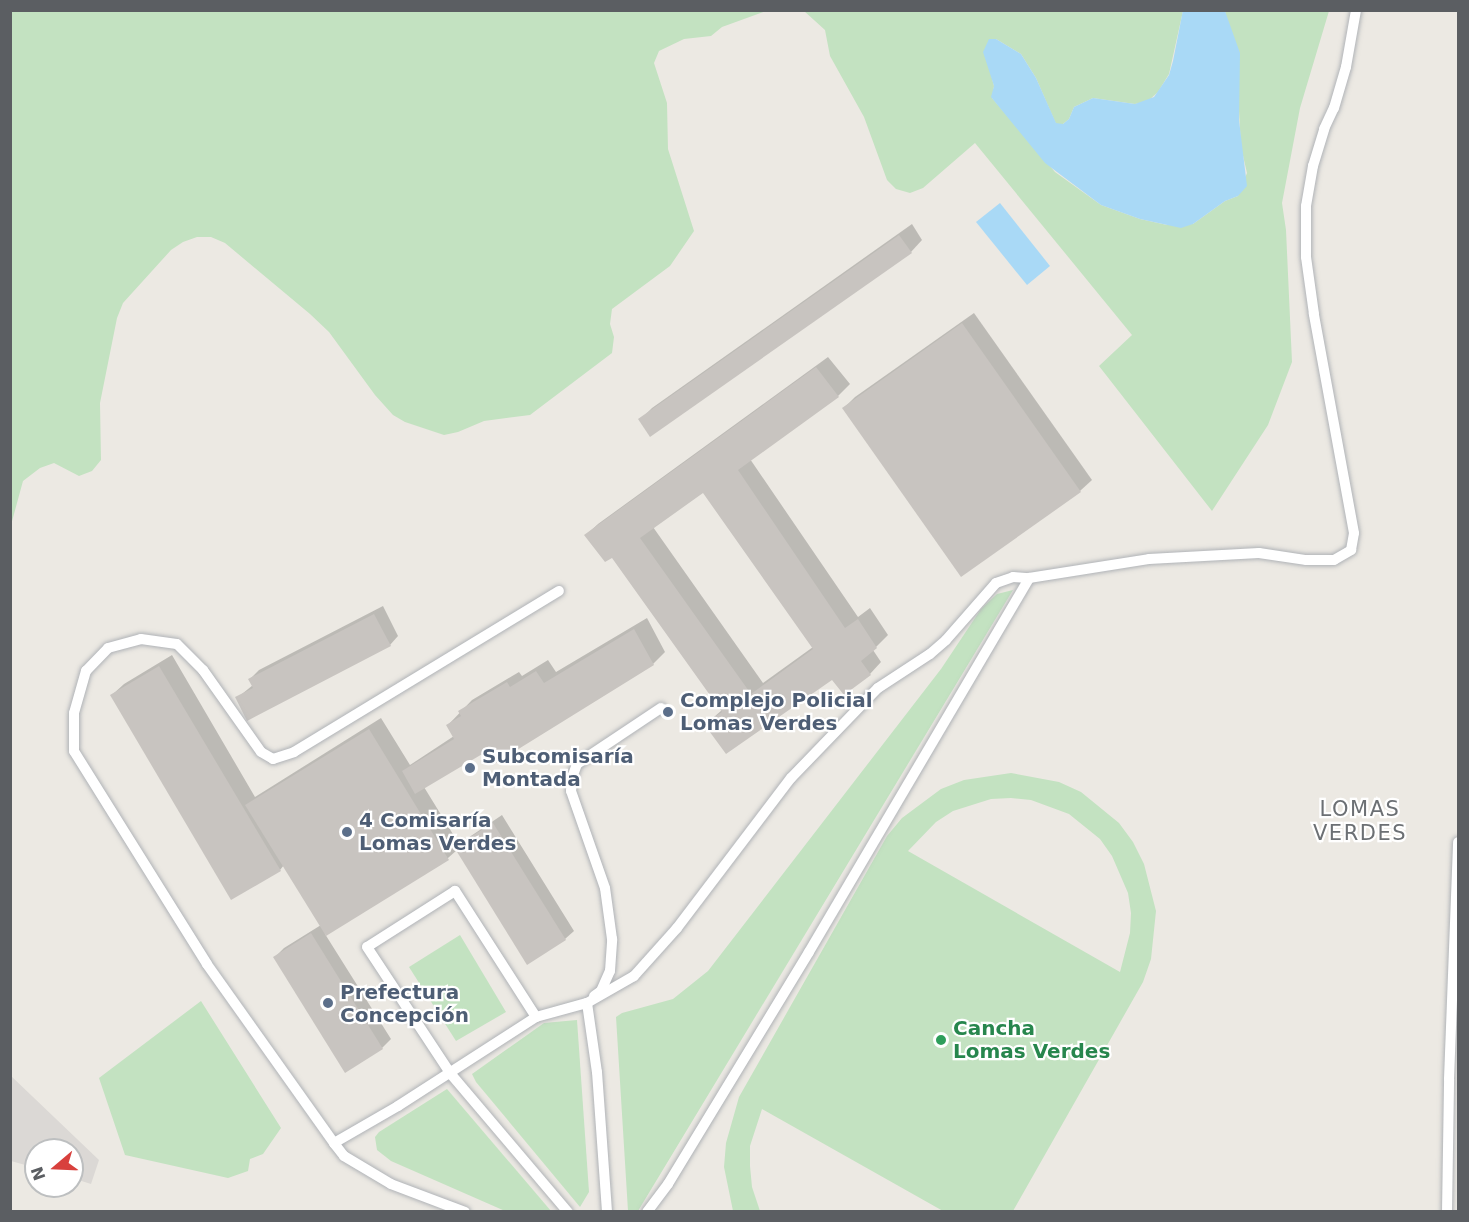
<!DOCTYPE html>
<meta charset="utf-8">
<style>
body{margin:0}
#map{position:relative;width:1469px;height:1222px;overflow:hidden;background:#ece9e3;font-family:"DejaVu Sans",sans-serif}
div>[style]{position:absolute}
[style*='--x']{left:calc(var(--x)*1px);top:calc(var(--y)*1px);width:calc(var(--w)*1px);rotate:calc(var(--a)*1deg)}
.industrial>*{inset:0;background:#dbd8d5}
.green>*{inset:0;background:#c3e2c1}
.water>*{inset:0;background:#a9d9f6}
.shadow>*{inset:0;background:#0003}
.building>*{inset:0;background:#c8c4c0}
.roads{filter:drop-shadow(0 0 2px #b0b3b7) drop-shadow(0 0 2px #b0b3b7)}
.service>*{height:10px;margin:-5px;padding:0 5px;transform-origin:5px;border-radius:5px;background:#fff}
.dots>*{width:16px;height:16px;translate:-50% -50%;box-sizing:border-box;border:3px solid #fff;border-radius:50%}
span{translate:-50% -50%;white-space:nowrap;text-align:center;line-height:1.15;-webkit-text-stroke:4.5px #fff;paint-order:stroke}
.service-label{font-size:20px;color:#4e5e75;font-weight:700}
.left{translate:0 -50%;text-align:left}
.leisure-label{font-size:20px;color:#27864d;font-weight:700}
.neighbourhood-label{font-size:21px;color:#6c7074;letter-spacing:1.5px}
.frame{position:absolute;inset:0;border:12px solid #5b5e62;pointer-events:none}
.north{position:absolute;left:24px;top:1138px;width:60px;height:60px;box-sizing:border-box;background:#fff;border:2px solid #bdbfc0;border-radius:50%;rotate:251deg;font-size:16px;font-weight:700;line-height:24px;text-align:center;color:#5b5e62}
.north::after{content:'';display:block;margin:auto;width:21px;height:27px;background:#d8403d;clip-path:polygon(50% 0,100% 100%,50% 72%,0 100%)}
</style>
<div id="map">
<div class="industrial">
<div style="clip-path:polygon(10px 1075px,99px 1160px,91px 1184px,72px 1178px,72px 1150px,36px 1150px,36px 1168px,11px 1161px)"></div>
</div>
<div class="green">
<div style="clip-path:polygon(10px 11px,11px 10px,766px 11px,722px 27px,711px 36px,684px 39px,659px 51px,654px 63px,667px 103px,668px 149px,694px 231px,670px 266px,612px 309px,610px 324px,614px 337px,612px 353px,530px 415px,484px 421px,458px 432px,444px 435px,405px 422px,393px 415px,375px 395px,329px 332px,310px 314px,225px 243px,211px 237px,197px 237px,183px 242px,171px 250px,123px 303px,117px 318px,100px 403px,101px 460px,92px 471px,79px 476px,54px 463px,40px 468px,23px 481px,11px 525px)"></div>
<div style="clip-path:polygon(804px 11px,1183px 11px,1169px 74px,1158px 92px,1148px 101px,1135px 104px,1093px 98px,1074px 107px,1069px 119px,1063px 124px,1056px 124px,1036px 78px,1021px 54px,996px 39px,990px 71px,994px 86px,992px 98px,1055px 172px,1101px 205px,1140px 219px,1167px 225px,1193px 224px,1225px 201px,1238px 196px,1247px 173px,1241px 147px,1238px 93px,1225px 11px,1329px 11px,1300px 108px,1282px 203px,1286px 230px,1292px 362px,1268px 425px,1212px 511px,1099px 366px,1132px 335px,975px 143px,923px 188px,910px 193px,896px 189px,887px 180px,864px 117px,830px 56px,825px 30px)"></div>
<div style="clip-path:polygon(1013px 590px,638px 1211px,628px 1211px,616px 1017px,622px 1013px,673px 999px,708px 971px,941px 669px,981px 609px,997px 594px)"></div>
<div style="clip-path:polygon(evenodd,1011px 773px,1059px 782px,1081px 792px,1119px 823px,1133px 842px,1144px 864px,1156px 911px,1151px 959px,1143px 982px,1013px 1211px,943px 1211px,762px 1109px,750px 1146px,750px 1166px,752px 1187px,760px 1211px,733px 1211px,724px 1167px,726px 1143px,739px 1097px,887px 836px,902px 818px,941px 789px,964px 780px,1011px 773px,1011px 798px,1031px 800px,1069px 814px,1100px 839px,1112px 856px,1128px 893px,1131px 913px,1130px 933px,1120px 972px,908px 851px,936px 822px,953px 811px,991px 799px,1011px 798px)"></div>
<div style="clip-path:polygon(460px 935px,506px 1012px,456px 1041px,409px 967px)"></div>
<div style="clip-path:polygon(201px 1001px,281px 1128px,263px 1154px,250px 1159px,248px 1171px,228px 1178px,125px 1155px,99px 1078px)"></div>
<div style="clip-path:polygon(577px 1020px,589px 1192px,580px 1207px,476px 1082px,472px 1074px,544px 1023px)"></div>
<div style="clip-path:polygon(447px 1089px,551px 1211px,505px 1211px,391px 1161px,377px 1150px,375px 1137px,379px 1132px)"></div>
</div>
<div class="water">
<div style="clip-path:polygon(1183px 10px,1225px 11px,1240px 53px,1239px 120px,1247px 186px,1238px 196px,1225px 201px,1193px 224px,1181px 228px,1140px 219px,1101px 205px,1045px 163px,991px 97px,994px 86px,983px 52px,989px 39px,996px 39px,1021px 54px,1036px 78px,1056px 123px,1063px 124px,1069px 119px,1074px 107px,1093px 98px,1135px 104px,1154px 97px,1169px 75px,1173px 61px)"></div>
<div style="clip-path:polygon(1000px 203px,1050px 266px,1027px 285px,976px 222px)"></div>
</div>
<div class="shadow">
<div style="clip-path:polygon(912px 224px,922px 240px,911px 252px,640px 420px,652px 408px)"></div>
<div style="clip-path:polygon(974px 313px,1092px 480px,1080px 491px,844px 408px,855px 397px)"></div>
<div style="clip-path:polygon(evenodd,828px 357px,850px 384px,838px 396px,750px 459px,858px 617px,870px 608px,888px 635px,873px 650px,881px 662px,870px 674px,833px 677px,706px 724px,722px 710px,612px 556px,586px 535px,598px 524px,828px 357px,703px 491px,813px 647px,763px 683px,653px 527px,703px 491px)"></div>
<div style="clip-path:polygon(383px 606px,398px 636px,390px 645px,237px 698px,253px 685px,250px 679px,259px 670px)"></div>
<div style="clip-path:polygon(647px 618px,665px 652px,653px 664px,490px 748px,424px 787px,459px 844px,502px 815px,574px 931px,565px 939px,457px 850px,448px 858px,325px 934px,391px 1039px,382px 1048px,275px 957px,284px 948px,321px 925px,284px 865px,280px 870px,112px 695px,124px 684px,172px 655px,255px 797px,381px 718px,410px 765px,454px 736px,448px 725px,472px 700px,519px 672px,522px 676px,548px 660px,556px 672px)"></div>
</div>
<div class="building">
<div style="clip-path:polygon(899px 235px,912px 253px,650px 437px,638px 419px)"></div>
<div style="clip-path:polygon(962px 323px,1081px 492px,961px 577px,842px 408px)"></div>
<div style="clip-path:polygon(evenodd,816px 367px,839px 397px,738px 470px,845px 628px,858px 619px,877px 648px,861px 661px,871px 675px,844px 695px,832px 680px,726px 754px,704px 724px,722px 712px,612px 558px,605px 562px,584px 535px,816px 367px,703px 493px,813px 649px,751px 694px,640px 538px,703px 493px)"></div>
<div style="clip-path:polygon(374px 614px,391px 646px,247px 721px,235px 697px,253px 688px,248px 679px)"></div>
<div style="clip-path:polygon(634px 629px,654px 665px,496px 763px,489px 750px,415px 794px,402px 771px,454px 739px,446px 725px,461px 716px,458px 711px,507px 682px,510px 687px,536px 671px,544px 683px)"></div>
<div style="clip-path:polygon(159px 666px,281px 871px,231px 900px,110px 695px)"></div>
<div style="clip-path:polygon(369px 729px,449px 860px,326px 936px,245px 805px)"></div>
<div style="clip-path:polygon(493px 823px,566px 940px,527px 965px,454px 847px)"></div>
<div style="clip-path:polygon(311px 933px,383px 1049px,345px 1073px,273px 957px)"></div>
</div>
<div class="roads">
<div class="service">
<div style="--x:594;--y:996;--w:9;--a:-36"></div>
<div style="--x:601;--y:991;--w:22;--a:-66"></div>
<div style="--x:610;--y:971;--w:32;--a:-86"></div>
<div style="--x:612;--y:939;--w:51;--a:-97.8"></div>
<div style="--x:605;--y:888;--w:103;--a:-109.3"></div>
<div style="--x:571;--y:791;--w:16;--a:-83"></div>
<div style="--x:573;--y:775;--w:12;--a:-70"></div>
<div style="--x:577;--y:764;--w:101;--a:-33.7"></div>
<div style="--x:587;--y:1003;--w:70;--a:81.8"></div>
<div style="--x:597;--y:1072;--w:140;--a:85.9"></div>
<div style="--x:536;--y:1017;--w:150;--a:-122.7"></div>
<div style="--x:455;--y:891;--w:104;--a:147.5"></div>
<div style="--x:367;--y:947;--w:151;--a:56.6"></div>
<div style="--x:450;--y:1073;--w:182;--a:49.7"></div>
<div style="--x:334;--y:1143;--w:74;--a:-30"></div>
<div style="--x:398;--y:1106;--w:164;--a:-32.8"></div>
<div style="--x:536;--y:1017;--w:53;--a:-15.4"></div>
<div style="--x:587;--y:1003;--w:54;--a:-29.9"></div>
<div style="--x:634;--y:976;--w:64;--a:-48.1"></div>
<div style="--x:677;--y:928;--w:188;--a:-52.8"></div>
<div style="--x:791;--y:778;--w:125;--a:-46"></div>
<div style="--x:878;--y:688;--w:62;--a:-33.2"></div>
<div style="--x:930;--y:654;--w:21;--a:-41"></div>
<div style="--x:946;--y:640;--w:76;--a:-48.7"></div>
<div style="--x:996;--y:583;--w:18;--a:-19"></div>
<div style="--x:1013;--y:577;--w:16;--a:4"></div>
<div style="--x:1029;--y:578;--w:121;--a:-9"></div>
<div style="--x:1149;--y:559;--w:110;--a:-3.1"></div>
<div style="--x:1259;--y:553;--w:48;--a:8.5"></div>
<div style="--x:1306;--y:560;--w:28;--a:0"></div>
<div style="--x:1334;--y:560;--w:20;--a:-30"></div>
<div style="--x:1351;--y:550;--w:17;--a:-80"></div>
<div style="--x:1354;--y:533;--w:223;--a:-100.4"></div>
<div style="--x:1314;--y:314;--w:58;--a:-98"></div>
<div style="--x:1306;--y:257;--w:51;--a:-90"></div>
<div style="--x:1306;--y:206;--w:41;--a:-80.1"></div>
<div style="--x:1313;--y:166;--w:39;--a:-73"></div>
<div style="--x:1324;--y:129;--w:23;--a:-65"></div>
<div style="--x:1334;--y:108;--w:43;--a:-73.7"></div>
<div style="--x:1346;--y:67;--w:58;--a:-80"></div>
<div style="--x:465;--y:1212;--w:79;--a:-159.3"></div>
<div style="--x:391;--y:1184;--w:55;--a:-149.2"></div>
<div style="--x:344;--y:1156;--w:16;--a:-128"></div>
<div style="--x:334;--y:1143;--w:219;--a:-125.4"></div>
<div style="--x:207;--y:964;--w:251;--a:-122"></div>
<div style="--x:74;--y:751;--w:38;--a:-90"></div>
<div style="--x:74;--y:713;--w:44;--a:-74.1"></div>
<div style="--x:86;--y:671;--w:32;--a:-46"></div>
<div style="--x:108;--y:648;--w:34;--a:-15"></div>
<div style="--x:141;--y:639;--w:36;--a:8"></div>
<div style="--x:177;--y:644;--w:37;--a:45"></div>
<div style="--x:203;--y:670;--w:100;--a:54.7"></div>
<div style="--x:261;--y:752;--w:14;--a:30"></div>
<div style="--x:273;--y:759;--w:22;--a:-18"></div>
<div style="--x:294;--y:752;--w:310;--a:-31.3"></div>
<div style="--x:647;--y:1212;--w:35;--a:-53"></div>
<div style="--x:668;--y:1184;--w:271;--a:-58.7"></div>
<div style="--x:809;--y:952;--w:434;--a:-59.5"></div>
<div style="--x:1447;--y:1212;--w:133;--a:-89.1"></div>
<div style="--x:1449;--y:1079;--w:237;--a:-87.8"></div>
</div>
</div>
<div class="dots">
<div style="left:668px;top:712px;background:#5c6f8a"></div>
<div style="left:470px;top:768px;background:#5c6f8a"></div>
<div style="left:347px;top:832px;background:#5c6f8a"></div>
<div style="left:328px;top:1003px;background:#5c6f8a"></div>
<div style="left:941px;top:1040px;background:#2e9e5b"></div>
</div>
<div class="service-label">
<span class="left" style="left:680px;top:712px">Complejo Policial<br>Lomas Verdes</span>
<span class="left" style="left:482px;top:768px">Subcomisaría<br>Montada</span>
<span class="left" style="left:359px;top:832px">4 Comisaría<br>Lomas Verdes</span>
<span class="left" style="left:340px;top:1004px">Prefectura<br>Concepción</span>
</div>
<div class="leisure-label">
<span class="left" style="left:953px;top:1040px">Cancha<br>Lomas Verdes</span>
</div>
<div class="neighbourhood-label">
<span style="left:1360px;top:821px">LOMAS<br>VERDES</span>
</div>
<div class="frame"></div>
<div class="north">N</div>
</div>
